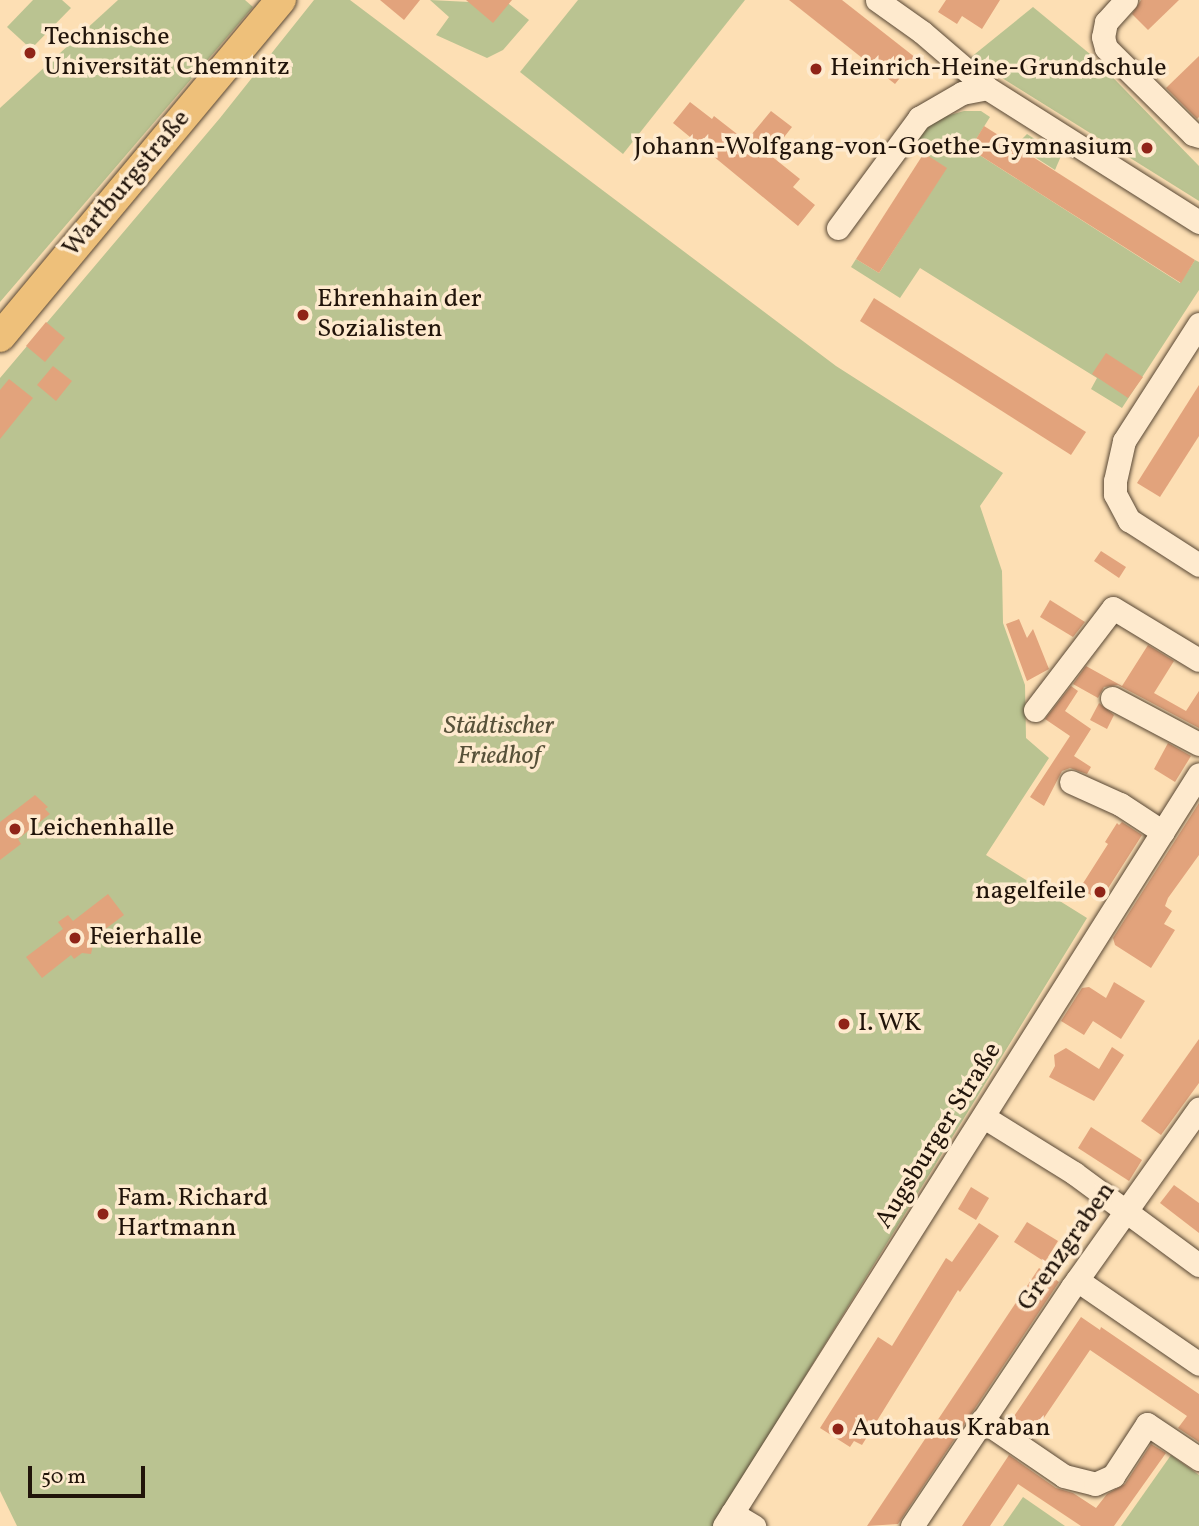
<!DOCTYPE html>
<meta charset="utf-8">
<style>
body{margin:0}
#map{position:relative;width:1199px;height:1526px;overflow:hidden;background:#fddfb4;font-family:Vollkorn,serif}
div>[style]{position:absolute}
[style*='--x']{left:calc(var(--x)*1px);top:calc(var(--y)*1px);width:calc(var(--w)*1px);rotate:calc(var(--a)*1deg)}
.green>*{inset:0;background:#bac391}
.building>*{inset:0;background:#e2a37c}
.roads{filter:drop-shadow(0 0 2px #584734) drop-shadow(0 0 2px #584734)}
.minor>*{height:23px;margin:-11.5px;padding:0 11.5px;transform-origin:11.5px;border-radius:11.5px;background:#feeace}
.major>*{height:30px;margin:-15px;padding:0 15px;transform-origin:15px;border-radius:15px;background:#eec07a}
.dots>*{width:19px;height:19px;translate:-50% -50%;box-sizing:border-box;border:4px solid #feeace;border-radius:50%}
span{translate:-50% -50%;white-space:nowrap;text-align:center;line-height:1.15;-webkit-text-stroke:7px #feeace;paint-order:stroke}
.poi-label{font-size:26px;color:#21140a}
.left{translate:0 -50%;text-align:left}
.right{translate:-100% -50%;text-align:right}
.street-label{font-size:26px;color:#21140a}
.park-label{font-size:26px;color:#575139;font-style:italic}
.scale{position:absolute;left:28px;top:1466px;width:117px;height:32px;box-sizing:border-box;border:4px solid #21140a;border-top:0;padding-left:9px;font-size:21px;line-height:24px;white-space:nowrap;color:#21140a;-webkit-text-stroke:5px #feeace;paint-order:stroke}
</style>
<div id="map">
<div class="green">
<div style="clip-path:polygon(33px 0,62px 0,71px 8px,31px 49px,7px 27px)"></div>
<div style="clip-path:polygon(118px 0,245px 0,253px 7px,0 302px,0 108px)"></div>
<div style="clip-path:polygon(314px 0,350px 0,836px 366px,1003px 473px,980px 506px,1002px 571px,1003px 623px,1025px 685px,1026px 738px,1049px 758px,986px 855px,1087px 918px,713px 1526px,17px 1526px,0 1491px,0 378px,220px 118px)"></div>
<div style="clip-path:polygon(430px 0,509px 4px,529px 20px,503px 50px,487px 58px,436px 35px,449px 17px)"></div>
<div style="clip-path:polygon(578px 0,745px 0,623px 154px,520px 72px)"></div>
<div style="clip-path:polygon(1033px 7px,1090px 54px,1199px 166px,1199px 201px,970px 58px)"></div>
<div style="clip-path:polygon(964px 111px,981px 111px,990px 117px,970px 149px,1180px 283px,1195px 260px,1199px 262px,1199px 290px,1122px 408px,1091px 389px,1097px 378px,920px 268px,900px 298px,851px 267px,856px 259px,879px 273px,946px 168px,912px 146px,923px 130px,943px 117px)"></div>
<div style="clip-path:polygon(1027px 134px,1061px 156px,1055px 170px,1016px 145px)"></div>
<div style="clip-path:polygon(1171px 1455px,1199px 1475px,1199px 1526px,1121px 1526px)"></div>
<div style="clip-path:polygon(1023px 1497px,1065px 1526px,1003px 1526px)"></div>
</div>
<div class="building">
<div style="clip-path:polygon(380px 0,420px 0,404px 20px)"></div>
<div style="clip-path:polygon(466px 0,512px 0,493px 23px)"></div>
<div style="clip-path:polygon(789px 0,842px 0,916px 58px,895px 84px)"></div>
<div style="clip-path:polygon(946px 0,1000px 0,982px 29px,962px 16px,957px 24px,938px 12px)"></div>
<div style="clip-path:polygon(1141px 0,1179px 0,1148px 30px,1132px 14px)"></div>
<div style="clip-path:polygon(1199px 56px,1199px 117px,1197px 119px,1166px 88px)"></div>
<div style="clip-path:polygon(690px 102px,712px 119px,714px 116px,746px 141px,771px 111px,792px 127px,770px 155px,800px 179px,793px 187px,815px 205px,798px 226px,673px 123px)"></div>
<div style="clip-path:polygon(984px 126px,1195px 260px,1181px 283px,970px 149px)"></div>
<div style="clip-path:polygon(924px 153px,947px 168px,879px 273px,856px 259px)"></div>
<div style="clip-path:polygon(874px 298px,1086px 432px,1071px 455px,860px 321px)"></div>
<div style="clip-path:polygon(46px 322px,65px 338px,45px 362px,26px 346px)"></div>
<div style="clip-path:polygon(1106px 353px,1143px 377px,1128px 398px,1092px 374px)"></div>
<div style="clip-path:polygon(53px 366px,72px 381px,56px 401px,37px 385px)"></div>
<div style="clip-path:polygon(9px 379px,33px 398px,0 439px,0 390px)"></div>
<div style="clip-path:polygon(1199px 385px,1199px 436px,1160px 497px,1137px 483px)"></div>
<div style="clip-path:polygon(1101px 551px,1126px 567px,1119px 578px,1094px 561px)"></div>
<div style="clip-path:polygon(1050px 600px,1085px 622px,1073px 637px,1040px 617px)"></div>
<div style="clip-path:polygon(1019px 619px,1027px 638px,1033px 629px,1049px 669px,1027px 681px,1006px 624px)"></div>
<div style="clip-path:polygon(1148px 645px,1174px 661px,1154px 693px,1186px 711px,1199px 691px,1199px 728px,1118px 685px,1104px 687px,1098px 698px,1073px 684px,1086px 666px,1122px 686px)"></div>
<div style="clip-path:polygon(1071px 686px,1078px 691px,1065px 711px,1091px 729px,1074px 756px,1091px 767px,1087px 774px,1070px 768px,1062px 771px,1044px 806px,1030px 797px,1070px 736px,1045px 719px)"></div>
<div style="clip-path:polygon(1099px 703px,1114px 715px,1107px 729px,1090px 720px)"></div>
<div style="clip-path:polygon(1168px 743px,1191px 756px,1175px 782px,1154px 769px)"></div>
<div style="clip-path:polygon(35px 795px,48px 807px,45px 809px,50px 814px,18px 839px,21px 844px,0 860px,0 822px)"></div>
<div style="clip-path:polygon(1199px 803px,1199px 855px,1168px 898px,1165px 906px,1172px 911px,1164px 924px,1175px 930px,1151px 968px,1115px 945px,1113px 938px)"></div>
<div style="clip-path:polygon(1122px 822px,1142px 835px,1100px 901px,1080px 888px,1108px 844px,1105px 842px,1117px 823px,1119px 825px)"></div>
<div style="clip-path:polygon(108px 894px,124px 915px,96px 936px,99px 940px,93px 945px,91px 954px,82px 953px,74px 959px,71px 955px,42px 978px,26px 957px,63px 929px,58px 922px,68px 915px,73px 921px)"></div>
<div style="clip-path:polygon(1114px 982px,1145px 1001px,1121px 1039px,1093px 1021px,1084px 1035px,1061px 1021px,1082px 988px,1089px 987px,1106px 998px)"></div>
<div style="clip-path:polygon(1199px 1039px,1199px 1083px,1161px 1135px,1141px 1121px)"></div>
<div style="clip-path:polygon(1112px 1047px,1124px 1055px,1094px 1101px,1049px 1077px,1055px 1066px,1054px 1055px,1066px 1048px,1099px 1069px)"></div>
<div style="clip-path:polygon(1091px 1127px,1142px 1160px,1129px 1181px,1078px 1148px)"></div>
<div style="clip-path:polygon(1174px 1185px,1199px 1203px,1199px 1233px,1160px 1203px)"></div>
<div style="clip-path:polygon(971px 1187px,989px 1198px,976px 1220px,958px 1209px)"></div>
<div style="clip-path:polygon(1027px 1222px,1058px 1241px,1045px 1262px,1014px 1242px)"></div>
<div style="clip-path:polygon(979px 1223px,999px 1236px,960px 1292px,958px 1290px,862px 1445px,854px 1441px,850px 1447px,820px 1428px,878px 1337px,892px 1346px,946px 1258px,952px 1262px)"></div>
<div style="clip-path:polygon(1039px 1268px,1059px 1282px,898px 1524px,867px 1526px)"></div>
<div style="clip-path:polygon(1081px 1317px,1100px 1330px,1101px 1327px,1199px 1394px,1199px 1442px,1178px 1428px,1187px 1416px,1090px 1350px,1031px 1437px,1010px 1422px)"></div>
<div style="clip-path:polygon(1151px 1444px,1166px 1453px,1114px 1526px,1081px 1526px,1018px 1484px,990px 1526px,962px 1526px,1009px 1455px,1056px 1488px,1073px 1493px,1096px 1508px,1107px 1494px,1125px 1484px)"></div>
</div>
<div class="roads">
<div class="minor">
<div style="--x:877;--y:0;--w:55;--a:35.4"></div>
<div style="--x:922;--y:32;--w:86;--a:40.7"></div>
<div style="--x:1126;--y:0;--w:30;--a:132"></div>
<div style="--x:1106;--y:22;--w:15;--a:101"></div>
<div style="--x:1103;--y:37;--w:11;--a:75"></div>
<div style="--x:1106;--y:48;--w:122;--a:44.7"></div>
<div style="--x:1193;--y:134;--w:6;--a:18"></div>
<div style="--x:838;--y:228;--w:137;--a:-53.6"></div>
<div style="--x:919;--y:118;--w:50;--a:-30.2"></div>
<div style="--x:962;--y:93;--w:25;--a:-11"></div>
<div style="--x:987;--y:88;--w:251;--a:32.3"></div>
<div style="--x:1199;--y:324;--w:139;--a:122.7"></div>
<div style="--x:1124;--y:441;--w:41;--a:102.7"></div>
<div style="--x:1115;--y:481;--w:13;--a:90"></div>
<div style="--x:1115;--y:494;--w:30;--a:62"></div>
<div style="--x:1129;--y:520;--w:83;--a:32.7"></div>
<div style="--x:1112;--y:698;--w:98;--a:27.9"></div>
<div style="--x:1035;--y:710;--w:128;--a:-52.6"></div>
<div style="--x:1113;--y:608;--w:100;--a:31.2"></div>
<div style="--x:1071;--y:782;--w:54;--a:24.2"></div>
<div style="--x:1120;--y:804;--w:51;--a:33.1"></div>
<div style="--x:984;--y:1117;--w:106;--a:31.9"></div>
<div style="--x:1074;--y:1173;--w:155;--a:36.4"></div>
<div style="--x:1077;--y:1280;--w:148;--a:34.5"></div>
<div style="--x:982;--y:1420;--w:99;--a:34.3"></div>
<div style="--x:1064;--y:1476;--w:32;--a:14"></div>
<div style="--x:1095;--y:1484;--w:20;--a:-24"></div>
<div style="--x:1113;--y:1476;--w:62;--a:-56.8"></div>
<div style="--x:1147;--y:1424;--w:63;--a:33.9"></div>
<div style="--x:732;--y:1513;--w:26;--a:31"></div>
<div style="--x:724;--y:1526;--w:889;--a:-57.72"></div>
<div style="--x:912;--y:1526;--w:288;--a:-56.2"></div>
<div style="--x:1072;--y:1287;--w:219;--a:-54.6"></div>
</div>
<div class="major">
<div style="--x:0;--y:337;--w:439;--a:-50.2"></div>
</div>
</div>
<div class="dots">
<div style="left:30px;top:53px;background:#8f2418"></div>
<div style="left:816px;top:69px;background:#8f2418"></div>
<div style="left:1147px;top:148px;background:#8f2418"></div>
<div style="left:303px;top:315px;background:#8f2418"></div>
<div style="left:15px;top:829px;background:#8f2418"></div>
<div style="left:1100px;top:892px;background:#8f2418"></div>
<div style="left:75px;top:938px;background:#8f2418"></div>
<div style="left:844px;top:1024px;background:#8f2418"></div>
<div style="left:103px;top:1214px;background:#8f2418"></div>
<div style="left:838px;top:1429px;background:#8f2418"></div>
</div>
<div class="poi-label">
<span class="left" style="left:44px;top:53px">Technische<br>Universität Chemnitz</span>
<span class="left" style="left:830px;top:69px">Heinrich-Heine-Grundschule</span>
<span class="right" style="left:1133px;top:148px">Johann-Wolfgang-von-Goethe-Gymnasium</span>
<span class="left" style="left:317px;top:315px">Ehrenhain der<br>Sozialisten</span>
<span class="left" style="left:29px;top:829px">Leichenhalle</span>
<span class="right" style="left:1086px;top:892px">nagelfeile</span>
<span class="left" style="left:89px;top:938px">Feierhalle</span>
<span class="left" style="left:858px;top:1024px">I. WK</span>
<span class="left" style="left:117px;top:1214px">Fam. Richard<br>Hartmann</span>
<span class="left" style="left:852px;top:1429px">Autohaus Kraban</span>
</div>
<div class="street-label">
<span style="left:127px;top:184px;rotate:-50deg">Wartburgstraße</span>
<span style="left:939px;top:1136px;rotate:-58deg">Augsburger Straße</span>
<span style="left:1067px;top:1247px;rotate:-55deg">Grenzgraben</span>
</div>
<div class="park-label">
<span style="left:499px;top:742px">Städtischer<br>Friedhof</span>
</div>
<div class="scale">50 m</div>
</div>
